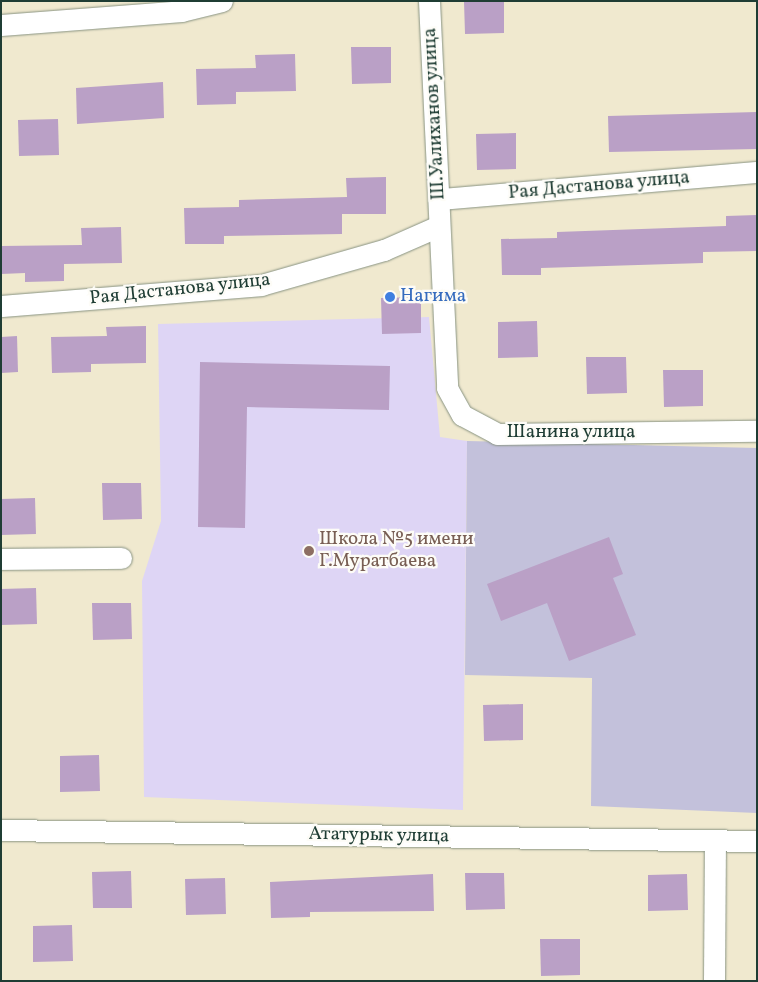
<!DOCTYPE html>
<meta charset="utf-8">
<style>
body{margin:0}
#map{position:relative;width:758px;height:982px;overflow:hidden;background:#f0e9cf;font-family:Vollkorn,serif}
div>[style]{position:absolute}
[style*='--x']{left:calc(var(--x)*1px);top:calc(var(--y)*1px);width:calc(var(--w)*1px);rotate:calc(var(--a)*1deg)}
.built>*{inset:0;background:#ded5f5}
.industrial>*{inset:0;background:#c3c1db}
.building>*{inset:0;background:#baa0c6}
.roads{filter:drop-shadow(0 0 1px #889382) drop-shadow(0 0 1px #889382)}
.minor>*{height:21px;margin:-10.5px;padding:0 10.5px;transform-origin:10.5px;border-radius:10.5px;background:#fff}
.dots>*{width:14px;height:14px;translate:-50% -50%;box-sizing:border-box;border:2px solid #fdfcf7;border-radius:50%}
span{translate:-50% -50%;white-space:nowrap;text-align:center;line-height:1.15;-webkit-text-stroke:4.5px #fdfcf7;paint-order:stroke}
.street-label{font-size:19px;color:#1f3d34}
.shop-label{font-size:19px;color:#366cbe}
.left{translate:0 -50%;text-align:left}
.education-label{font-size:19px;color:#785e54}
.frame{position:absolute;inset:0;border:2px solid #1f3d34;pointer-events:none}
</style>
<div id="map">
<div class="built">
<div style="clip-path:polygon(429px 317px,440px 437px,467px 441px,463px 810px,144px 797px,142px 581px,161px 521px,158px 324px)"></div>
</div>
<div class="industrial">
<div style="clip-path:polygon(467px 441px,757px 448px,757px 813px,591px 806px,592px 678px,465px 675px)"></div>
</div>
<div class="building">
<div style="clip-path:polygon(464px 1px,504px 1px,504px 33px,465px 34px)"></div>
<div style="clip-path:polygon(351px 47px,391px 47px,391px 83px,352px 84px)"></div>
<div style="clip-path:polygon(295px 54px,296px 91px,236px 92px,236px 104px,197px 105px,196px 69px,256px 68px,255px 55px)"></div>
<div style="clip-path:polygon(163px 82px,164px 118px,77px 124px,76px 88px)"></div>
<div style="clip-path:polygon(757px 112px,757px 149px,609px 152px,608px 116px)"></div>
<div style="clip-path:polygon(58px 119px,59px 155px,19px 156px,18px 120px)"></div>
<div style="clip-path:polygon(516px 133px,516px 169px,477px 170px,476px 134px)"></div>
<div style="clip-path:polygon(386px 177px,386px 214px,342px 214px,342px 234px,224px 236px,224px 244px,185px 244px,184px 208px,239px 207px,239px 200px,347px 197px,346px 178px)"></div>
<div style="clip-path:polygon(757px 215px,757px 251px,703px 252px,703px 263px,541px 268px,541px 275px,502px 275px,501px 239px,557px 238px,557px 232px,726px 226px,726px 216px)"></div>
<div style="clip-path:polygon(121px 227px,122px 263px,64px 264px,64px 281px,25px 282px,25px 273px,1px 274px,1px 246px,82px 245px,81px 228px)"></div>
<div style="clip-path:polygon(421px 297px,421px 333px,382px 334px,381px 298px)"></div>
<div style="clip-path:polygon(537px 321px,538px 357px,498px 358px,498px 322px)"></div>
<div style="clip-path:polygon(146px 326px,146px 363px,91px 364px,91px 372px,52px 373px,51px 337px,107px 336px,106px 327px)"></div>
<div style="clip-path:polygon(17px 336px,18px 372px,1px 373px,1px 337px)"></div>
<div style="clip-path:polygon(586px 357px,626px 357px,627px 393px,587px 394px)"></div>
<div style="clip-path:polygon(200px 362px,390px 366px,389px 410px,247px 407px,245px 528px,198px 527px)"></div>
<div style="clip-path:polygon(663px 370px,703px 370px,703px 406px,664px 407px)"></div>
<div style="clip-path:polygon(102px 483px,141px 483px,142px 519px,103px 520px)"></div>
<div style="clip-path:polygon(35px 498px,36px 534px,1px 535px,1px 499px)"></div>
<div style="clip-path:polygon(609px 537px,623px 574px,613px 578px,636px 635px,569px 661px,547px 603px,501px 621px,487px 584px)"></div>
<div style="clip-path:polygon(36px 588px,37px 624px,1px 625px,1px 589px)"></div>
<div style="clip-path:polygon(92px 603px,131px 603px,132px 639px,93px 640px)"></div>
<div style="clip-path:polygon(523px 704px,523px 740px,484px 741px,483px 705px)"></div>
<div style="clip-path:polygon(99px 755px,100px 791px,60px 792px,60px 756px)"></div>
<div style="clip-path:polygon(131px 871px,132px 908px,93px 908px,92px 872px)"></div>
<div style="clip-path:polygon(465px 873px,504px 873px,505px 909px,466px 910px)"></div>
<div style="clip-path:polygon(433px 874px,434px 911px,310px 912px,310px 917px,271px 918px,270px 882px)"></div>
<div style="clip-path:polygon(687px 874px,688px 910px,648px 911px,648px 875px)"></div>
<div style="clip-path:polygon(225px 878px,226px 914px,186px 915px,185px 879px)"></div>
<div style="clip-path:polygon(72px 925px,73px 961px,33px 962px,33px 926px)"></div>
<div style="clip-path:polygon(540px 939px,580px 939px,580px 975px,541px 976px)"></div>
</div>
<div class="roads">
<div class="minor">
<div style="--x:429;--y:1;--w:387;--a:87.3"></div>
<div style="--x:447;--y:388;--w:31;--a:61"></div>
<div style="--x:462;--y:415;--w:40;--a:28"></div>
<div style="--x:497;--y:434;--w:260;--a:-0.7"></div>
<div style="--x:1;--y:25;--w:181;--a:-4.4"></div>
<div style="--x:181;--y:11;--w:42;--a:-13.7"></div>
<div style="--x:441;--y:199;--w:317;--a:-4.9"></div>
<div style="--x:1;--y:306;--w:261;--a:-4.6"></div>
<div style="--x:261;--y:285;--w:128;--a:-15.9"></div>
<div style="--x:384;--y:250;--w:60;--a:-23.6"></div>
<div style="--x:1;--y:559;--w:120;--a:-0.5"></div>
<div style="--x:1;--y:830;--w:756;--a:0.83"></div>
<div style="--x:714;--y:981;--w:141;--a:-89.6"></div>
</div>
</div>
<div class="dots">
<div style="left:390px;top:297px;background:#3f7fe0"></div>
<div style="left:309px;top:551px;background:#8d6e63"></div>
</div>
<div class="street-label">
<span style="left:435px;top:114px;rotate:-93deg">Ш.Уалиханов улица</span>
<span style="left:599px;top:186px;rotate:-5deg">Рая Дастанова улица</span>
<span style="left:180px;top:290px;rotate:-6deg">Рая Дастанова улица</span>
<span style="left:571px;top:433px">Шанина улица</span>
<span style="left:379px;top:836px;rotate:1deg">Ататурык улица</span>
</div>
<div class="shop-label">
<span class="left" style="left:400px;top:297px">Нагима</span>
</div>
<div class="education-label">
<span class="left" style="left:319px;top:551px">Школа №5 имени<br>Г.Муратбаева</span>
</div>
<div class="frame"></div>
</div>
